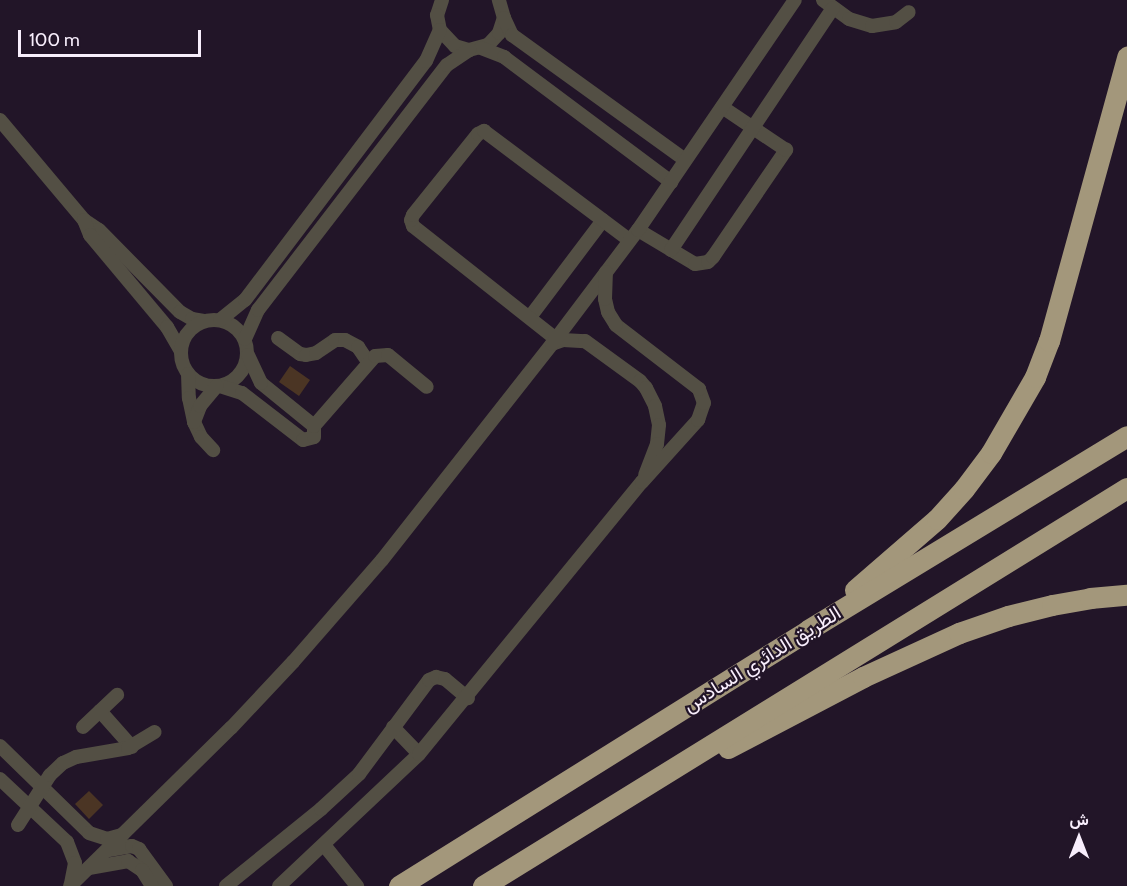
<!DOCTYPE html>
<meta charset="utf-8">
<style>
body{margin:0}
#map{position:relative;width:1127px;height:886px;overflow:hidden;background:#221528;font-family:Cabin,Vazirmatn,sans-serif}
div>[style]{position:absolute}
[style*='--x']{left:calc(var(--x)*1px);top:calc(var(--y)*1px);width:calc(var(--w)*1px);rotate:calc(var(--a)*1deg)}
.building>*{inset:0;background:#4b3524}
.minor>*{height:14px;margin:-7px;padding:0 7px;transform-origin:7px;border-radius:7px;background:#534f44}
.minor>.ring{margin:-7px;padding:0;box-sizing:content-box;background:none;border:14px solid #534f44;border-radius:50%}
.highway>*{height:21px;margin:-10.5px;padding:0 10.5px;transform-origin:10.5px;border-radius:10.5px;background:#a3977b}
span{translate:-50% -50%;white-space:nowrap;text-align:center;line-height:1.15;-webkit-text-stroke:4.5px #221528;paint-order:stroke}
.street-label{font-size:20px;color:#f8eefc}
.north{position:absolute;left:1049px;top:808px;width:60px;height:60px;-webkit-text-stroke:4px #221528;paint-order:stroke;rotate:0deg;font-size:16px;font-weight:700;line-height:24px;text-align:center;color:#f8eefc}
.north::after{content:'';display:block;margin:auto;width:21px;height:27px;background:#f8eefc;clip-path:polygon(50% 0,100% 100%,50% 72%,0 100%)}
.scale{position:absolute;left:18px;top:30px;width:183px;height:27px;box-sizing:border-box;border:3px solid #f8eefc;border-top:0;padding-left:8px;font-size:18px;line-height:21px;white-space:nowrap;color:#f8eefc;-webkit-text-stroke:4px #221528;paint-order:stroke}
</style>
<div id="map">
<div class="building">
<div style="clip-path:polygon(290px 366px,310px 380px,299px 396px,279px 382px)"></div>
<div style="clip-path:polygon(89px 791px,103px 805px,89px 819px,75px 804px)"></div>
</div>
<div class="minor">
<div style="--x:442;--y:0;--w:16;--a:108"></div>
<div style="--x:437;--y:15;--w:15;--a:79"></div>
<div style="--x:440;--y:30;--w:22;--a:47"></div>
<div style="--x:455;--y:46;--w:15;--a:16"></div>
<div style="--x:469;--y:50;--w:20;--a:-15"></div>
<div style="--x:488;--y:45;--w:16;--a:-47"></div>
<div style="--x:499;--y:33;--w:16;--a:-72"></div>
<div style="--x:504;--y:18;--w:19;--a:-106"></div>
<div style="--x:823;--y:0;--w:32;--a:36"></div>
<div style="--x:849;--y:19;--w:24;--a:17"></div>
<div style="--x:872;--y:26;--w:24;--a:-9"></div>
<div style="--x:896;--y:22;--w:16;--a:-38"></div>
<div style="--x:504;--y:18;--w:19;--a:65"></div>
<div style="--x:512;--y:35;--w:213;--a:35.8"></div>
<div style="--x:481;--y:48;--w:25;--a:21"></div>
<div style="--x:504;--y:57;--w:209;--a:36.8"></div>
<div style="--x:0;--y:120;--w:131;--a:50"></div>
<div style="--x:84;--y:220;--w:18;--a:34"></div>
<div style="--x:99;--y:230;--w:115;--a:45.4"></div>
<div style="--x:180;--y:312;--w:14;--a:30"></div>
<div style="--x:192;--y:319;--w:12;--a:9"></div>
<div style="--x:84;--y:220;--w:16;--a:68"></div>
<div style="--x:90;--y:235;--w:120;--a:50.1"></div>
<div style="--x:167;--y:327;--w:28;--a:60"></div>
<div style="--x:638;--y:230;--w:66;--a:30.8"></div>
<div style="--x:695;--y:264;--w:13;--a:-9"></div>
<div style="--x:708;--y:262;--w:7;--a:-45"></div>
<div style="--x:713;--y:257;--w:130;--a:-55.7"></div>
<div style="--x:786;--y:150;--w:77;--a:-146.1"></div>
<div style="--x:671;--y:250;--w:291;--a:-56.2"></div>
<div style="--x:530;--y:317;--w:121;--a:-53"></div>
<div class="ring" style="left:181px;top:320px;width:52px;height:52px"></div>
<div style="--x:220;--y:320;--w:32;--a:-39"></div>
<div style="--x:245;--y:300;--w:300;--a:-52.9"></div>
<div style="--x:426;--y:61;--w:34;--a:-66"></div>
<div style="--x:278;--y:338;--w:27;--a:36"></div>
<div style="--x:300;--y:354;--w:6;--a:9"></div>
<div style="--x:306;--y:355;--w:10;--a:-11"></div>
<div style="--x:316;--y:353;--w:23;--a:-34"></div>
<div style="--x:335;--y:340;--w:10;--a:0"></div>
<div style="--x:345;--y:340;--w:15;--a:28"></div>
<div style="--x:358;--y:347;--w:18;--a:56"></div>
<div style="--x:245;--y:339;--w:32;--a:-66"></div>
<div style="--x:258;--y:310;--w:309;--a:-52.4"></div>
<div style="--x:447;--y:65;--w:27;--a:-34"></div>
<div style="--x:556;--y:339;--w:182;--a:-141.7"></div>
<div style="--x:413;--y:226;--w:6;--a:-108"></div>
<div style="--x:411;--y:220;--w:5;--a:-68"></div>
<div style="--x:413;--y:215;--w:104;--a:-51.3"></div>
<div style="--x:478;--y:134;--w:7;--a:-27"></div>
<div style="--x:484;--y:131;--w:181;--a:36.9"></div>
<div style="--x:552;--y:344;--w:12;--a:-20"></div>
<div style="--x:563;--y:340;--w:22;--a:3"></div>
<div style="--x:585;--y:341;--w:68;--a:36"></div>
<div style="--x:640;--y:381;--w:9;--a:49"></div>
<div style="--x:646;--y:388;--w:20;--a:63"></div>
<div style="--x:655;--y:406;--w:19;--a:78"></div>
<div style="--x:659;--y:425;--w:19;--a:96"></div>
<div style="--x:657;--y:444;--w:33;--a:111"></div>
<div style="--x:188;--y:374;--w:24;--a:88"></div>
<div style="--x:189;--y:398;--w:25;--a:78"></div>
<div style="--x:194;--y:422;--w:17;--a:65"></div>
<div style="--x:201;--y:437;--w:18;--a:47"></div>
<div style="--x:220;--y:386;--w:23;--a:18"></div>
<div style="--x:242;--y:393;--w:77;--a:37.6"></div>
<div style="--x:303;--y:440;--w:11;--a:-15"></div>
<div style="--x:314;--y:437;--w:11;--a:-90"></div>
<div style="--x:314;--y:426;--w:68;--a:-140.9"></div>
<div style="--x:261;--y:383;--w:31;--a:-115"></div>
<div style="--x:194;--y:422;--w:17;--a:-69"></div>
<div style="--x:200;--y:406;--w:26;--a:-50"></div>
<div style="--x:314;--y:426;--w:93;--a:-48.9"></div>
<div style="--x:375;--y:356;--w:13;--a:-4"></div>
<div style="--x:388;--y:355;--w:50;--a:39.4"></div>
<div style="--x:100;--y:711;--w:48;--a:48.4"></div>
<div style="--x:83;--y:727;--w:47;--a:-43.3"></div>
<div style="--x:393;--y:727;--w:37;--a:46"></div>
<div style="--x:0;--y:746;--w:124;--a:44.3"></div>
<div style="--x:89;--y:833;--w:19;--a:18"></div>
<div style="--x:107;--y:839;--w:16;--a:-15"></div>
<div style="--x:0;--y:779;--w:92;--a:43.2"></div>
<div style="--x:67;--y:842;--w:22;--a:69"></div>
<div style="--x:75;--y:863;--w:21;--a:101"></div>
<div style="--x:18;--y:825;--w:59;--a:-57.4"></div>
<div style="--x:50;--y:775;--w:18;--a:-43"></div>
<div style="--x:63;--y:763;--w:14;--a:-25"></div>
<div style="--x:76;--y:757;--w:53;--a:-9.8"></div>
<div style="--x:128;--y:748;--w:31;--a:-31"></div>
<div style="--x:324;--y:845;--w:53;--a:51.2"></div>
<div style="--x:109;--y:850;--w:23;--a:-10"></div>
<div style="--x:132;--y:846;--w:8;--a:23"></div>
<div style="--x:139;--y:849;--w:46;--a:53.9"></div>
<div style="--x:89;--y:868;--w:40;--a:-10"></div>
<div style="--x:128;--y:861;--w:17;--a:33"></div>
<div style="--x:142;--y:870;--w:19;--a:58"></div>
<div style="--x:70;--y:886;--w:226;--a:-44.5"></div>
<div style="--x:231;--y:728;--w:91;--a:-46.8"></div>
<div style="--x:293;--y:662;--w:135;--a:-48.9"></div>
<div style="--x:382;--y:560;--w:275;--a:-51.8"></div>
<div style="--x:552;--y:344;--w:143;--a:-53"></div>
<div style="--x:638;--y:230;--w:278;--a:-55.7"></div>
<div style="--x:226;--y:886;--w:122;--a:-39"></div>
<div style="--x:321;--y:809;--w:52;--a:-42.6"></div>
<div style="--x:359;--y:774;--w:117;--a:-53.3"></div>
<div style="--x:429;--y:680;--w:8;--a:-23"></div>
<div style="--x:436;--y:677;--w:9;--a:13"></div>
<div style="--x:445;--y:679;--w:30;--a:40"></div>
<div style="--x:279;--y:886;--w:192;--a:-43.3"></div>
<div style="--x:419;--y:754;--w:352;--a:-50.7"></div>
<div style="--x:642;--y:482;--w:84;--a:-47.9"></div>
<div style="--x:698;--y:420;--w:18;--a:-71"></div>
<div style="--x:704;--y:403;--w:15;--a:-110"></div>
<div style="--x:699;--y:389;--w:105;--a:-142.4"></div>
<div style="--x:616;--y:325;--w:15;--a:-122"></div>
<div style="--x:608;--y:312;--w:13;--a:-103"></div>
<div style="--x:605;--y:299;--w:27;--a:-88"></div>
</div>
<div class="highway">
<div style="--x:855;--y:590;--w:108;--a:-40.9"></div>
<div style="--x:937;--y:519;--w:40;--a:-48"></div>
<div style="--x:964;--y:489;--w:45;--a:-53.1"></div>
<div style="--x:991;--y:453;--w:88;--a:-59.9"></div>
<div style="--x:1035;--y:377;--w:39;--a:-69"></div>
<div style="--x:1049;--y:341;--w:295;--a:-74.6"></div>
<div style="--x:728;--y:748;--w:153;--a:-27.7"></div>
<div style="--x:863;--y:677;--w:106;--a:-24.6"></div>
<div style="--x:959;--y:633;--w:52;--a:-19.1"></div>
<div style="--x:1008;--y:616;--w:45;--a:-14"></div>
<div style="--x:1052;--y:605;--w:39;--a:-10"></div>
<div style="--x:1090;--y:598;--w:37;--a:-5"></div>
<div style="--x:399;--y:886;--w:483;--a:-32"></div>
<div style="--x:808;--y:630;--w:373;--a:-31.3"></div>
<div style="--x:483;--y:886;--w:757;--a:-31.72"></div>
</div>
<div class="street-label">
<span style="left:762px;top:659px;rotate:-32deg">الطريق الدائري السادس</span>
</div>
<div class="north">ش</div>
<div class="scale">100 m</div>
</div>
